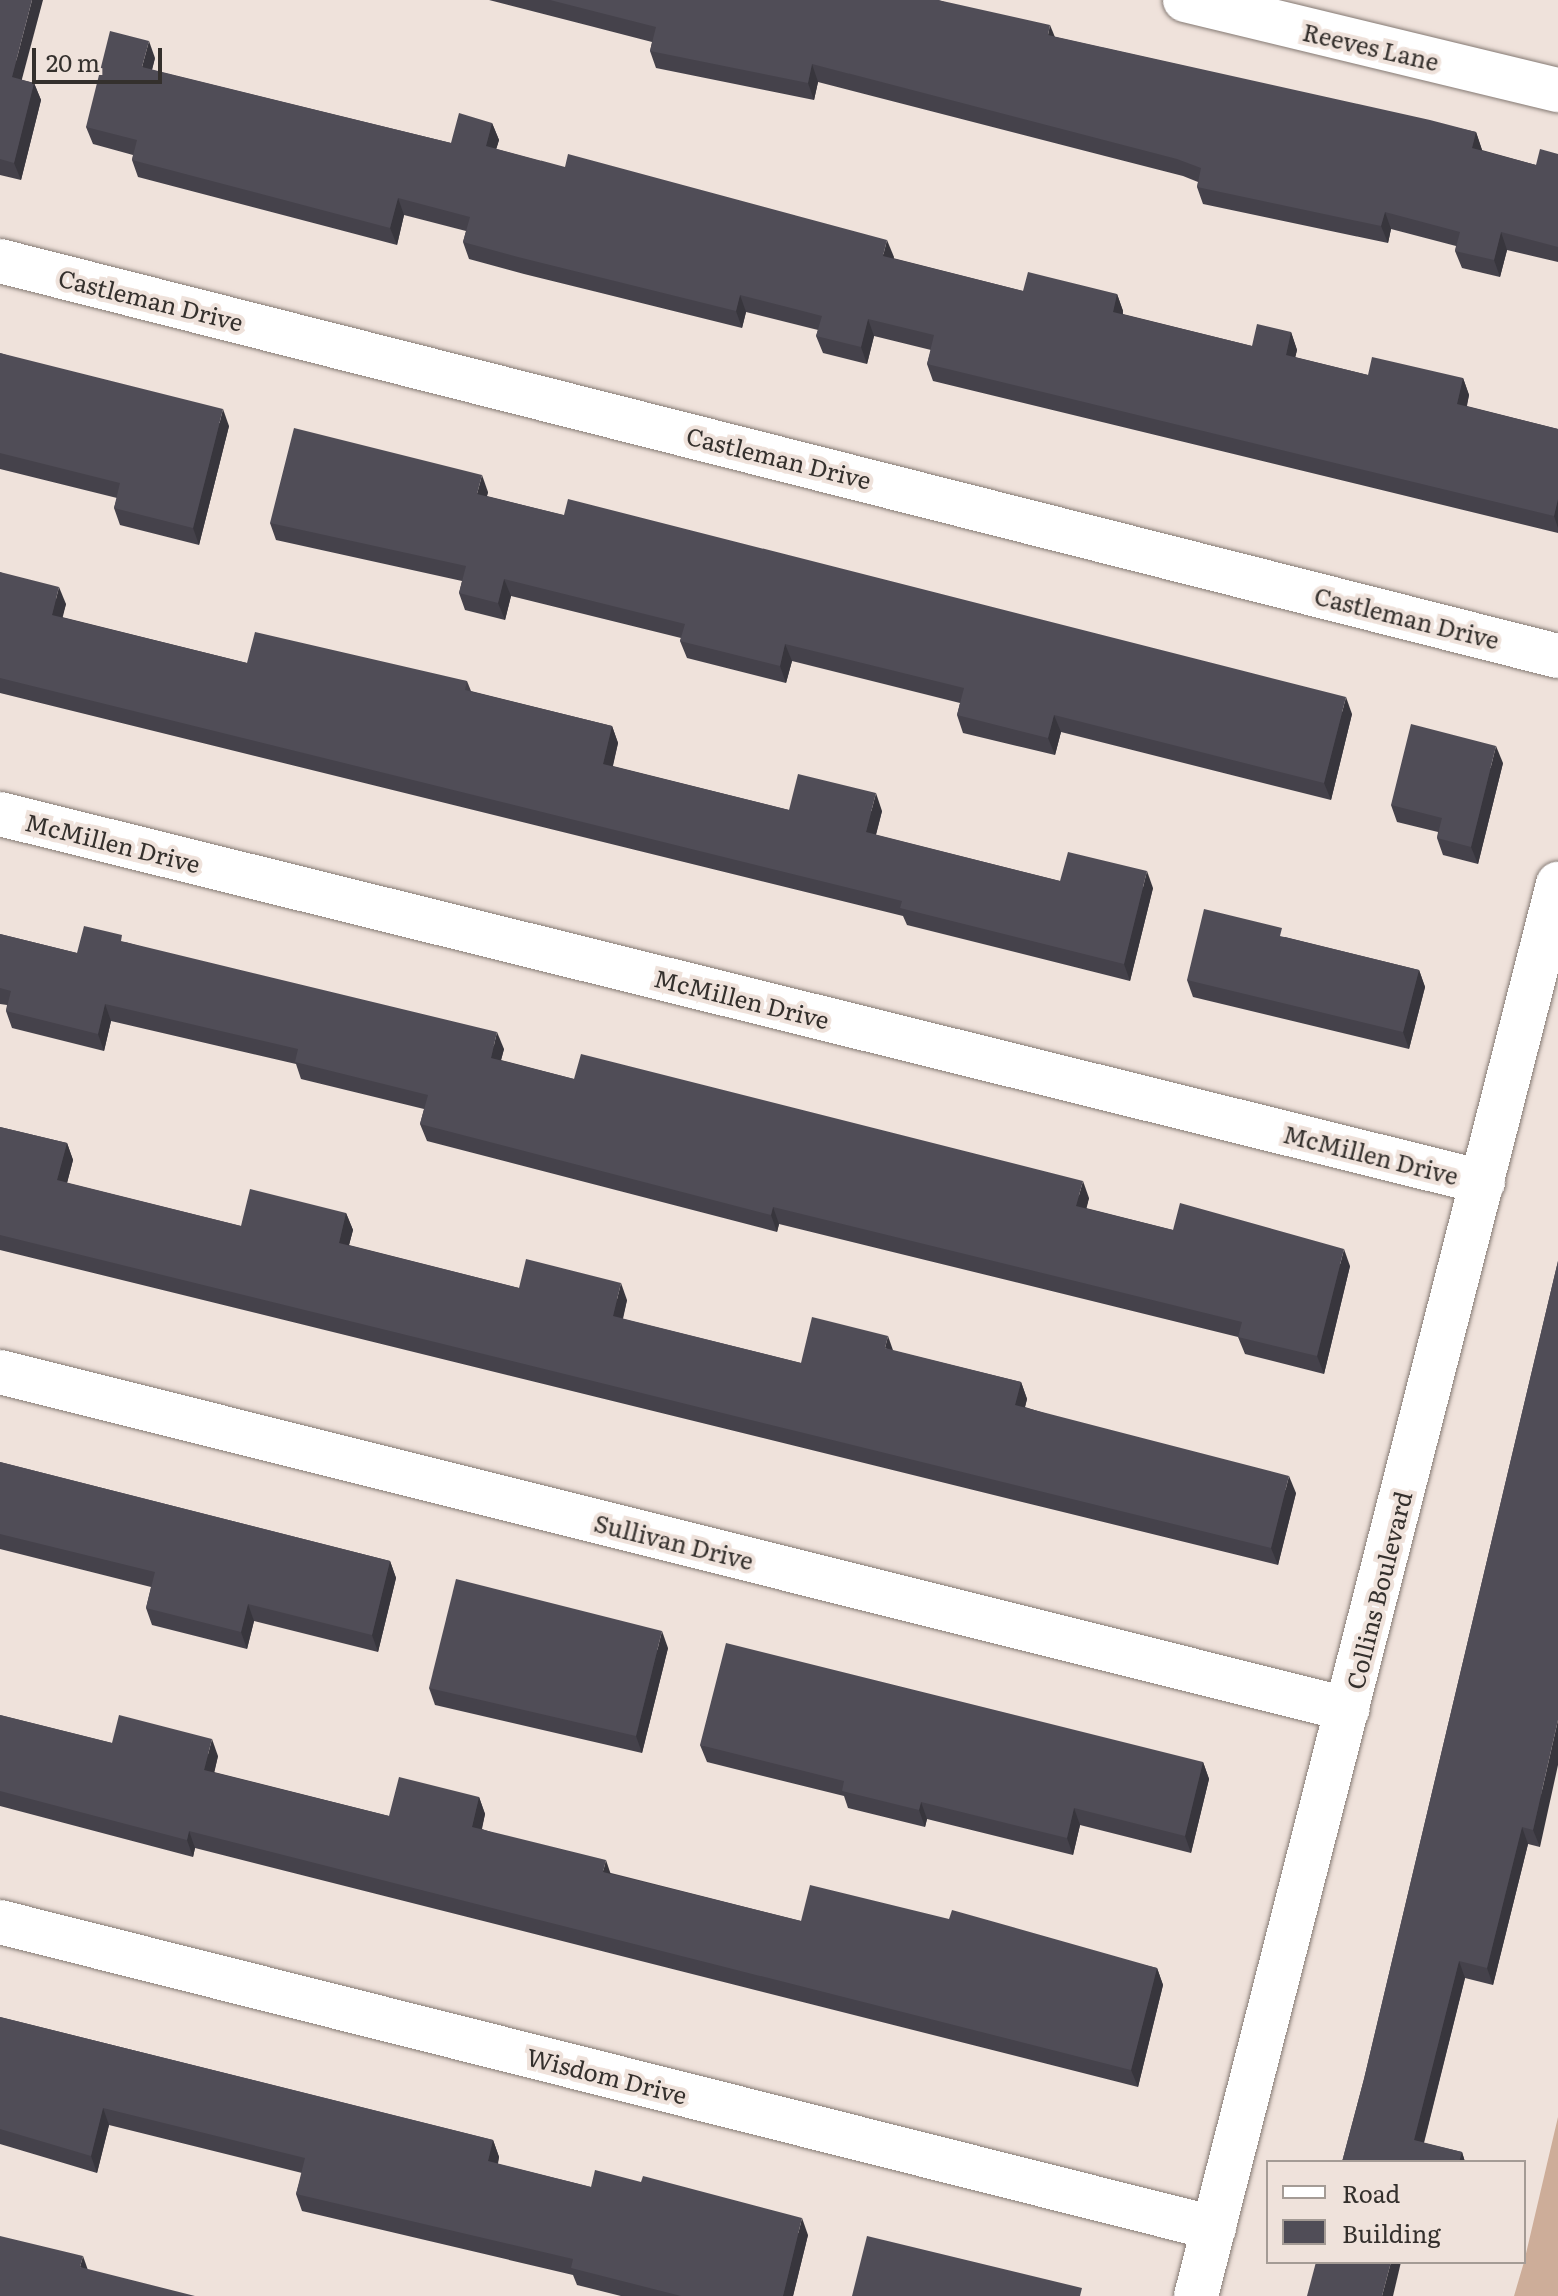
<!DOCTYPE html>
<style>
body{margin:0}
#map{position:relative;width:1558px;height:2296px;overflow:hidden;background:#efe2db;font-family:Literata,serif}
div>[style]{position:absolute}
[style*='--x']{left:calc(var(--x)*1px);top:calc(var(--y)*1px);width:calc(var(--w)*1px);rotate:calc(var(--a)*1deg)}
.green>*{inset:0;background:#cdad99}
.roads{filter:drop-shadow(0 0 2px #847973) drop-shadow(0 0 2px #847973)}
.minor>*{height:44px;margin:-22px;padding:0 22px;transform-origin:22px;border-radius:22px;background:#fff}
.wall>*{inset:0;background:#45424b}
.shaded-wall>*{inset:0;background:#38363d}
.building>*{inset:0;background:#504d57}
span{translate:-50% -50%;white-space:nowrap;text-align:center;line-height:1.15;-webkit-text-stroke:8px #efe2db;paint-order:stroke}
.street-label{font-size:24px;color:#34302d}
.legend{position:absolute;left:1266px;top:2160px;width:260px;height:104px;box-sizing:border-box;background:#efe2db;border:2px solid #a49b95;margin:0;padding:10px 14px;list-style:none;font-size:24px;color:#34302d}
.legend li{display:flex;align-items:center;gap:16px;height:40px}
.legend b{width:40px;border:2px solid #a49b95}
.scale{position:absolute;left:32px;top:48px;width:130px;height:36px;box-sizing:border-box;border:4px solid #34302d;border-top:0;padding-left:10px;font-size:24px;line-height:28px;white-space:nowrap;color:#34302d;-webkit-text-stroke:6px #efe2db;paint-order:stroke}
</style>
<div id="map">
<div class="green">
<div style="clip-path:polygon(1558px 2117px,1558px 2296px,1514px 2296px,1524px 2262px)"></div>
</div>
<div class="roads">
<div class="minor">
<div style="--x:1185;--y:0;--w:384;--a:13.6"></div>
<div style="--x:0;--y:261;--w:1607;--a:14.23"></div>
<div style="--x:0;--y:814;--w:1528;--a:13.94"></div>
<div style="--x:0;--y:1372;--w:1389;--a:14.05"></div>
<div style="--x:0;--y:1922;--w:1252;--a:14.15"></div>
<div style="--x:1196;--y:2296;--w:1458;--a:-75.62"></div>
</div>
</div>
<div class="wall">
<div style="clip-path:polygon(0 0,22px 80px,34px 83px,41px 100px,21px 180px,0 175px)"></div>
<div style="clip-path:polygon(489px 0,938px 0,1055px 37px,1476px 132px,1482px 150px,1536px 165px,1558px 154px,1558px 262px,1507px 250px,1500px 277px,1462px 268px,1455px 251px,1456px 246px,1391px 229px,1388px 243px,1203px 204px,1197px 187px,1198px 182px,1183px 176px,818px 82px,814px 100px,656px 68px,650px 51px,652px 42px)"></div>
<div style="clip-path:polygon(155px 58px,152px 70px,451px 143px,492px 123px,499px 140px,496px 149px,894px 257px,893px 258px,1023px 291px,1117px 294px,1123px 311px,1123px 314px,1252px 346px,1291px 332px,1297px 350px,1295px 357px,1368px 375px,1463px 378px,1469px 395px,1467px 406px,1558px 429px,1558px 533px,933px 381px,927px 364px,931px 350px,874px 336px,867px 364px,823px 353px,816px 336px,818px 330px,746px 312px,742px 328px,524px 274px,469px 259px,463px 242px,466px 231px,404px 215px,397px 245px,138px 177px,132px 160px,133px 155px,93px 144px,86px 127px)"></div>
<div style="clip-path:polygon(0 353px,229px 426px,199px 545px,120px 525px,114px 508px,117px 498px,0 469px)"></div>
<div style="clip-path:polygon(488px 492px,487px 496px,1352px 714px,1331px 800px,1061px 732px,1055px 755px,963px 733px,957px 715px,960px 703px,792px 661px,786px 683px,687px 658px,680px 641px,681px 638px,511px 596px,505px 620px,465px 610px,459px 593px,462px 581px,276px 540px,270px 523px)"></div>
<div style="clip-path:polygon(0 572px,66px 604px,62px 617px,247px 663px,467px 681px,471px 691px,612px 726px,618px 743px,613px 766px,789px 810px,882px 811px,876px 835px,1060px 881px,1153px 888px,1130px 981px,907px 925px,903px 916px,0 693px)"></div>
<div style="clip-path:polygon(1503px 763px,1478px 864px,1443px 855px,1437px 838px,1438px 832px,1397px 822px,1391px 805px)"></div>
<div style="clip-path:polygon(0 934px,77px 953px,125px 942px,504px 1049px,501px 1060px,574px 1079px,1089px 1198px,1086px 1208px,1173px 1230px,1350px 1266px,1324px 1374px,1245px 1354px,1238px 1337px,779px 1224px,777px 1232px,427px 1141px,420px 1124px,424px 1109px,301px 1079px,296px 1064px,111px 1021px,104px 1051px,12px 1028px,6px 1011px,7px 1005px,0 1004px)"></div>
<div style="clip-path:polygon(1285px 937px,1419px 970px,1425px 987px,1409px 1049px,1193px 997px,1187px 980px)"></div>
<div style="clip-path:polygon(0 1127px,67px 1143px,73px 1160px,67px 1183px,241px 1226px,346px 1213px,353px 1230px,349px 1245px,519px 1288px,627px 1300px,623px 1319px,801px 1363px,894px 1351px,1021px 1382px,1027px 1399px,1025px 1407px,1296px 1493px,1278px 1565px,0 1250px)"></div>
<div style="clip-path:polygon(1558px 1261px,1540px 1847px,1528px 1844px,1493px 1985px,1465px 1978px,1424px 2143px,1462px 2152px,1465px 2162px,1342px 2162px,1364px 2079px)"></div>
<div style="clip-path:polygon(0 1462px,390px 1561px,396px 1578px,378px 1652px,254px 1621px,247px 1649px,152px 1625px,146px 1608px,151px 1587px,0 1549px)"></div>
<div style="clip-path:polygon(668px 1648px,642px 1753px,435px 1705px,429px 1688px)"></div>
<div style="clip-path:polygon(0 1715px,112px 1743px,218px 1756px,214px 1772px,389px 1816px,479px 1797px,485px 1814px,482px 1829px,611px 1873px,801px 1921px,949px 1919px,1157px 1968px,1163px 1985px,1138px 2087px,195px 1848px,193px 1857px,0 1806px)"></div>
<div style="clip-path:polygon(700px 1745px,1203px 1762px,1209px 1779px,1191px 1853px,1080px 1825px,1073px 1855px,927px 1819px,925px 1827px,848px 1808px,844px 1796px,707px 1762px)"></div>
<div style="clip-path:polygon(0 2017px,493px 2140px,499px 2157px,498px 2164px,591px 2187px,808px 2235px,793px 2296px,621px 2296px,577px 2285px,573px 2275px,302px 2211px,296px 2194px,302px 2173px,109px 2125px,97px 2173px,0 2144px)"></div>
</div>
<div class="shaded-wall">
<div style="clip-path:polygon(32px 0,43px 0,18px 94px,12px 77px)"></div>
<div style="clip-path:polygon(1050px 25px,1057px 42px,1048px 35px)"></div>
<div style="clip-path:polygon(149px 41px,155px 58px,148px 84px,142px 67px)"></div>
<div style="clip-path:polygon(812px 64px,818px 82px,814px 100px,808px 83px)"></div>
<div style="clip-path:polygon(34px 83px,41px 100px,21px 180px,14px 163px)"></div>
<div style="clip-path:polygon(492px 123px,499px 140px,492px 163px,486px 146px)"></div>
<div style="clip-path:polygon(1476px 132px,1482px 150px,1478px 165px,1472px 148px)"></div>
<div style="clip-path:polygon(398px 198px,404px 215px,397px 245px,390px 228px)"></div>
<div style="clip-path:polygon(1385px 212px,1391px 229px,1388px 243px,1381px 226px)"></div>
<div style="clip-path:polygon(1501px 232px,1507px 250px,1500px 277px,1494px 260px)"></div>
<div style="clip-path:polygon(887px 240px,894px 257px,890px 273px,883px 256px)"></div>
<div style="clip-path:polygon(1117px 294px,1123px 311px,1119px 329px,1113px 312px)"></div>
<div style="clip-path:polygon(740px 295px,746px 312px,742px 328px,736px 311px)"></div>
<div style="clip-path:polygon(868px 319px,874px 336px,867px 364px,861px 347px)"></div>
<div style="clip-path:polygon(1291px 332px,1297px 350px,1292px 372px,1286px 355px)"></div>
<div style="clip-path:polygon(1463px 378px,1469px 395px,1463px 421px,1457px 404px)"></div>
<div style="clip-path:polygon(223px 409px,229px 426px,199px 545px,193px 528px)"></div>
<div style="clip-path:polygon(482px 475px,488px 492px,483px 511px,477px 494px)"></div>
<div style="clip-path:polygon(1558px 499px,1558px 528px,1554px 516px)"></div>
<div style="clip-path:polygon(504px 579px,511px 596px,505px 620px,498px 603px)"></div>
<div style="clip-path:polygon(59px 587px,66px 604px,59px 632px,52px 615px)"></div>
<div style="clip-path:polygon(785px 644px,792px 661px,786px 683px,780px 666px)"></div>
<div style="clip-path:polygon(1346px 697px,1352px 714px,1331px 800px,1324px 783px)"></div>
<div style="clip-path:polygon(1054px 715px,1061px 732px,1055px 755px,1048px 738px)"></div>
<div style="clip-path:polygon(612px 726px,618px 743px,609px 781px,603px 764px)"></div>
<div style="clip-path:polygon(1496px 746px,1503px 763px,1478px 864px,1471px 847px)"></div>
<div style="clip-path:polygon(876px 793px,882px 811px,872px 849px,866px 832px)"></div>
<div style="clip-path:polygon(1147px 871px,1153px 888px,1130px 981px,1124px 964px)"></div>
<div style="clip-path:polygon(1419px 970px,1425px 987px,1409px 1049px,1403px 1032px)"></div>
<div style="clip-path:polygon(105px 1004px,111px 1021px,104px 1051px,98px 1034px)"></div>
<div style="clip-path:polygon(497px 1032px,504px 1049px,497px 1075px,491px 1058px)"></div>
<div style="clip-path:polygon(67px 1143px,73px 1160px,63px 1198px,57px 1180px)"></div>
<div style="clip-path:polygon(1083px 1181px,1089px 1198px,1083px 1223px,1076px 1206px)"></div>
<div style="clip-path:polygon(773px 1207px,779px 1224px,777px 1232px,771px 1215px)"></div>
<div style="clip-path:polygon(346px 1213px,353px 1230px,345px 1260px,339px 1243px)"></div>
<div style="clip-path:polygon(1344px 1249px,1350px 1266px,1324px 1374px,1317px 1356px)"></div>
<div style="clip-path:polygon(621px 1283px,627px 1300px,619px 1333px,613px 1316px)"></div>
<div style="clip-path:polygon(888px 1336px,894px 1353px,885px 1348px)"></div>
<div style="clip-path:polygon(1021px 1382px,1027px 1399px,1021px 1422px,1015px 1405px)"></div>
<div style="clip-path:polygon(1289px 1476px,1296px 1493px,1278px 1565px,1271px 1548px)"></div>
<div style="clip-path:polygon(390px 1561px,396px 1578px,378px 1652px,372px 1635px)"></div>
<div style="clip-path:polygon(248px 1604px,254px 1621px,247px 1649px,241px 1632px)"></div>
<div style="clip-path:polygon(662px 1631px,668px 1648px,642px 1753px,636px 1736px)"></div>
<div style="clip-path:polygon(1558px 1720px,1558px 1765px,1540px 1847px,1533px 1830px)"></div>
<div style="clip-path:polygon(212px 1739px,218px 1756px,211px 1787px,204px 1770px)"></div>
<div style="clip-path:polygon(1203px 1762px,1209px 1779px,1191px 1853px,1185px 1836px)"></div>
<div style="clip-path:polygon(479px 1797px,485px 1814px,478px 1844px,472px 1827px)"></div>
<div style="clip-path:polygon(921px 1802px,927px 1819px,925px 1827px,919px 1810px)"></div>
<div style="clip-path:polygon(1074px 1808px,1080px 1825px,1073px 1855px,1067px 1838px)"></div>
<div style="clip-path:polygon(1522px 1827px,1528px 1844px,1493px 1985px,1487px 1968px)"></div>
<div style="clip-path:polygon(189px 1831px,195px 1848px,193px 1857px,187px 1840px)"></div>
<div style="clip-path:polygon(606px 1860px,612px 1878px,603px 1872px)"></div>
<div style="clip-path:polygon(1459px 1961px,1465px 1978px,1420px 2157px,1414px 2140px)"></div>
<div style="clip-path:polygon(1157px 1968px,1163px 1985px,1138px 2087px,1131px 2070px)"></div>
<div style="clip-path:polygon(103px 2108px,109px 2125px,97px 2173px,91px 2156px)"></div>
<div style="clip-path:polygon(493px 2140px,499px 2157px,494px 2178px,488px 2161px)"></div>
<div style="clip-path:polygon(1462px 2152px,1465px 2162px,1459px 2162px)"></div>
<div style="clip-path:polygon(802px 2218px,808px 2235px,793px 2296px,783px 2296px)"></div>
<div style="clip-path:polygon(83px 2256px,89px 2273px,80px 2267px)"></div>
<div style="clip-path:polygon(1391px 2262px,1401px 2262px,1393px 2296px,1382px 2296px)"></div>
</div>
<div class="building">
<div style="clip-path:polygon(0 0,32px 0,12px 77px,34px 83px,14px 163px,0 159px)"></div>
<div style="clip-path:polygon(550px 0,938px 0,1050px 25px,1048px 35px,1430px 120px,1476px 132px,1472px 148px,1536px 165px,1540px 149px,1558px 154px,1558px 247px,1501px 232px,1494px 260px,1455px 251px,1460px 232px,1385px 212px,1381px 226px,1197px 187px,1201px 168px,1177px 159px,812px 64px,808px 83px,650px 51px,656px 27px)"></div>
<div style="clip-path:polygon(110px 31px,149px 41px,142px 67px,451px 143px,459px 113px,492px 123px,486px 146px,565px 167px,568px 154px,887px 240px,883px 256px,1023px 291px,1028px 272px,1117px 294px,1113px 312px,1252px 346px,1257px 324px,1291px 332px,1286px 355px,1368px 375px,1372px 357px,1463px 378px,1457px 404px,1558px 429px,1558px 499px,1554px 516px,927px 364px,934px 335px,868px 319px,861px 347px,816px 336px,822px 316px,740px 295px,736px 311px,518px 257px,463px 242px,470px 217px,398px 198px,390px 228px,132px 160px,137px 140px,86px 127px)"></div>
<div style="clip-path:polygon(0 353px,223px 409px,193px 528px,114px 508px,120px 483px,0 453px)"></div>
<div style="clip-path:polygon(294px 428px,482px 475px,477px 494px,564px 515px,568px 499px,1346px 697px,1324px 783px,1054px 715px,1048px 738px,957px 715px,964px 688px,785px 644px,780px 666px,680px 641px,685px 624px,504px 579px,498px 603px,459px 593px,466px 566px,270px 523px)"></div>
<div style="clip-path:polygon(0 572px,59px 587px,52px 615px,247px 663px,255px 632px,467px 681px,465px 690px,612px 726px,603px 764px,789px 810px,798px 774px,876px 793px,866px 832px,1060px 881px,1068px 852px,1147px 871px,1124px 964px,900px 908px,902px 901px,0 678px)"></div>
<div style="clip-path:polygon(1411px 724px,1496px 746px,1471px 847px,1437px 838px,1442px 818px,1391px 805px)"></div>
<div style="clip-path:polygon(1204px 909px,1282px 928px,1280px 936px,1419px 970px,1403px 1032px,1187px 980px)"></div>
<div style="clip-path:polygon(84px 926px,122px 935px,121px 941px,497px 1032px,491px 1058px,574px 1079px,581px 1054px,1083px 1181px,1076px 1206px,1173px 1230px,1180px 1203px,1344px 1249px,1317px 1356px,1238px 1337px,1242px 1322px,773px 1207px,771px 1215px,420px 1124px,428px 1095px,295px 1062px,298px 1049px,105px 1004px,98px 1034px,6px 1011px,11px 991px,0 988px,0 934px,77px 953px)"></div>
<div style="clip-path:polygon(0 1127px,67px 1143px,57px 1180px,241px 1226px,250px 1189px,346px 1213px,339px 1243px,519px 1288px,526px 1259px,621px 1283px,613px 1316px,801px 1363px,812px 1317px,888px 1336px,885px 1348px,1021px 1382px,1015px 1405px,1289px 1476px,1271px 1548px,0 1235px)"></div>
<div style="clip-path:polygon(1558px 1261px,1558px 1720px,1533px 1830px,1522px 1827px,1487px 1968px,1459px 1961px,1414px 2140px,1462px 2152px,1459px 2162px,1342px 2162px,1364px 2079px)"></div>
<div style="clip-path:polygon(0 1462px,390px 1561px,372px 1635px,248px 1604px,241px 1632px,146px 1608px,155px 1572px,0 1534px)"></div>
<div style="clip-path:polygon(456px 1579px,662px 1631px,636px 1736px,429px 1688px)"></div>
<div style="clip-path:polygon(726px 1643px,1203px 1762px,1185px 1836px,1074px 1808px,1067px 1838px,921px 1802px,919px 1810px,842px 1791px,844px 1781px,700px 1745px)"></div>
<div style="clip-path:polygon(0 1715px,112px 1743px,119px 1715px,212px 1739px,204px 1770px,389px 1816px,399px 1777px,479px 1797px,472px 1827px,606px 1860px,603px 1872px,801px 1921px,810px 1885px,949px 1919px,952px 1910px,1157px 1968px,1131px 2070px,189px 1831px,187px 1840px,0 1791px)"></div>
<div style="clip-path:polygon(0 2017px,493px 2140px,488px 2161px,591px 2187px,595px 2170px,641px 2182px,643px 2176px,802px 2218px,783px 2296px,681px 2296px,571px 2268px,573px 2259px,296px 2194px,305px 2158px,103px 2108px,91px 2156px,0 2129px)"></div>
<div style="clip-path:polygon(0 2236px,83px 2256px,80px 2267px,195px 2296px,0 2296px)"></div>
<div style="clip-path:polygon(867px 2236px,1082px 2288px,1080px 2296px,852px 2296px)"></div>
<div style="clip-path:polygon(1316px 2262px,1391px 2262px,1382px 2296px,1307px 2296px)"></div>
</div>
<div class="street-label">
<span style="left:1371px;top:46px;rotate:13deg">Reeves Lane</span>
<span style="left:151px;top:299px;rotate:14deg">Castleman Drive</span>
<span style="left:779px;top:457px;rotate:14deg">Castleman Drive</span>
<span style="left:1407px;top:617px;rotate:14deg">Castleman Drive</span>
<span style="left:113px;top:842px;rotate:14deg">McMillen Drive</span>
<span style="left:742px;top:998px;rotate:14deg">McMillen Drive</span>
<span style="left:1371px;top:1154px;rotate:14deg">McMillen Drive</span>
<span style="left:674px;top:1541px;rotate:14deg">Sullivan Drive</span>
<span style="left:1378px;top:1590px;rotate:-76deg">Collins Boulevard</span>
<span style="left:607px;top:2075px;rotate:14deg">Wisdom Drive</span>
</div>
<ul class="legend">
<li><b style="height:10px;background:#fff"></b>Road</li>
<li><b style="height:22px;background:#504d57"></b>Building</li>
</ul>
<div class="scale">20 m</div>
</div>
